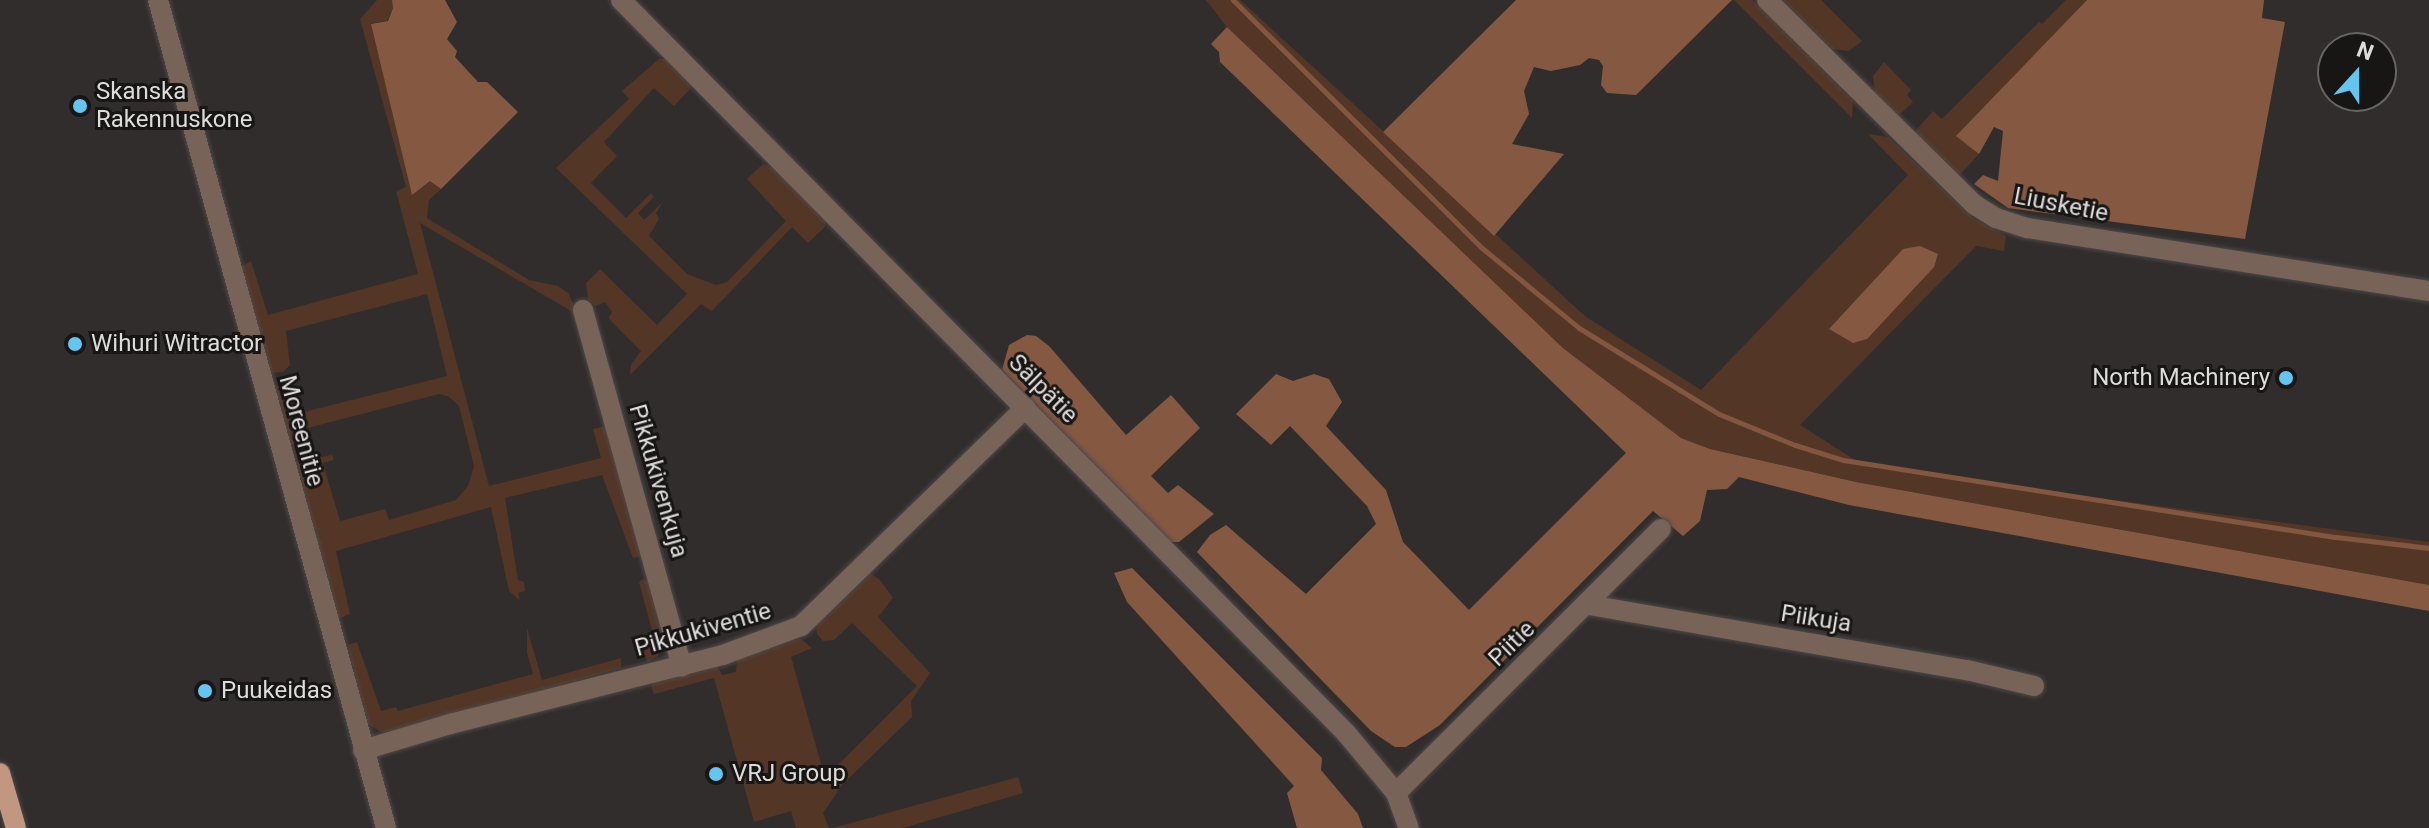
<!DOCTYPE html>
<meta charset="utf-8">
<style>
body{margin:0}
#map{position:relative;width:2429px;height:828px;overflow:hidden;background:#312d2c;font-family:Roboto,sans-serif}
div>[style]{position:absolute}
[style*='--x']{left:calc(var(--x)*1px);top:calc(var(--y)*1px);width:calc(var(--w)*1px);rotate:calc(var(--a)*1deg)}
.green>*{inset:0;background:#533626}
.forest>*{inset:0;background:#855941}
.stream>*{height:5px;margin:-2.5px;padding:0 2.5px;transform-origin:2.5px;border-radius:2.5px;background:#82563f}
.roads{filter:drop-shadow(0 0 2px #4d4948) drop-shadow(0 0 2px #4d4948)}
.minor>*{height:20px;margin:-10px;padding:0 10px;transform-origin:10px;border-radius:10px;background:#786359}
.major>*{height:20px;margin:-10px;padding:0 10px;transform-origin:10px;border-radius:10px;background:#c19782}
.dots>*{width:22px;height:22px;translate:-50% -50%;box-sizing:border-box;border:4px solid #181615;border-radius:50%}
span{translate:-50% -50%;white-space:nowrap;text-align:center;line-height:1.15;-webkit-text-stroke:6px #181615;paint-order:stroke}
.poi-label{font-size:24px;color:#dedcdb}
.left{translate:0 -50%;text-align:left}
.right{translate:-100% -50%;text-align:right}
.street-label{font-size:24px;color:#dedcdb}
.north{position:absolute;left:2317px;top:32px;width:80px;height:80px;box-sizing:border-box;background:#181615;border:2px solid #676564;border-radius:50%;rotate:21deg;font-size:22px;font-weight:700;line-height:32px;text-align:center;color:#dedcdb}
.north::after{content:'';display:block;margin:auto;width:28px;height:36px;background:#64c5ee;clip-path:polygon(50% 0,100% 100%,50% 72%,0 100%)}
</style>
<div id="map">
<div class="green">
<div style="clip-path:polygon(377px 0,392px 0,393px 8px,387px 21px,371px 23px,412px 194px,430px 180px,441px 189px,429px 200px,427px 218px,529px 280px,558px 286px,568px 293px,576px 309px,573px 312px,420px 223px,489px 486px,601px 458px,593px 429px,606px 426px,642px 556px,633px 558px,602px 475px,505px 498px,518px 580px,524px 582px,525px 591px,518px 593px,520px 601px,509px 591px,491px 507px,336px 551px,350px 614px,340px 618px,334px 617px,294px 462px,332px 455px,334px 460px,323px 463px,340px 521px,385px 509px,389px 520px,456px 500px,468px 486px,474px 466px,459px 406px,448px 396px,439px 394px,300px 430px,298px 443px,290px 445px,274px 389px,286px 381px,293px 381px,304px 412px,447px 376px,427px 294px,286px 331px,290px 365px,283px 372px,270px 373px,242px 266px,251px 261px,268px 315px,418px 274px,396px 191px,406px 187px,360px 19px)"></div>
<div style="clip-path:polygon(1206px 0,1240px 0,1586px 317px,1701px 390px,1908px 175px,1868px 134px,1888px 137px,1974px 219px,2006px 236px,2004px 251px,1976px 246px,1800px 425px,1866px 467px,2429px 542px,2429px 585px,1856px 482px,1710px 449px,1681px 438px,1563px 348px,1227px 27px)"></div>
<div style="clip-path:polygon(1734px 0,1752px 0,1853px 101px,1852px 118px)"></div>
<div style="clip-path:polygon(1779px 0,1821px 0,1862px 41px,1849px 51px,1832px 49px)"></div>
<div style="clip-path:polygon(2066px 0,2087px 0,1957px 136px,1979px 154px,1957px 178px,1915px 136px,1917px 129px,1933px 111px,1942px 119px,2039px 22px,2042px 24px)"></div>
<div style="clip-path:polygon(659px 59px,665px 59px,691px 84px,690px 89px,674px 106px,654px 88px,604px 142px,617px 156px,591px 183px,626px 218px,651px 193px,654px 197px,638px 213px,644px 220px,663px 202px,656px 213px,659px 219px,649px 236px,687px 274px,716px 285px,727px 282px,786px 221px,747px 179px,763px 164px,773px 168px,825px 220px,825px 227px,808px 243px,792px 227px,712px 311px,701px 304px,630px 375px,631px 365px,641px 351px,613px 323px,609px 318px,612px 312px,605px 302px,596px 306px,588px 299px,586px 283px,600px 269px,657px 325px,687px 294px,556px 168px,629px 99px,622px 91px)"></div>
<div style="clip-path:polygon(1884px 62px,1911px 90px,1907px 95px,1913px 102px,1898px 116px,1875px 94px,1873px 76px)"></div>
<div style="clip-path:polygon(870px 573px,880px 580px,893px 598px,878px 617px,930px 673px,911px 701px,912px 717px,842px 785px,823px 813px,829px 828px,796px 828px,791px 811px,754px 822px,714px 678px,654px 694px,651px 686px,656px 680px,716px 664px,722px 675px,736px 672px,737px 658px,801px 639px,812px 648px,791px 657px,825px 778px,917px 686px,852px 623px,834px 640px,823px 641px,817px 634px,816px 625px)"></div>
<div style="clip-path:polygon(643px 579px,649px 581px,664px 637px,658px 656px,648px 662px,642px 652px,652px 643px,653px 634px,639px 582px)"></div>
<div style="clip-path:polygon(527px 628px,542px 680px,621px 658px,621px 668px,397px 731px,381px 732px,366px 723px,348px 645px,357px 642px,381px 711px,396px 707px,398px 711px,533px 674px,527px 653px)"></div>
<div style="clip-path:polygon(1018px 777px,1023px 793px,903px 828px,833px 828px)"></div>
</div>
<div class="forest">
<div style="clip-path:polygon(392px 0,445px 0,457px 22px,447px 39px,457px 51px,455px 57px,478px 82px,487px 82px,518px 112px,441px 189px,430px 181px,412px 195px,371px 24px,388px 21px,393px 8px)"></div>
<div style="clip-path:polygon(1516px 0,1732px 0,1636px 95px,1607px 93px,1601px 85px,1603px 66px,1599px 60px,1589px 58px,1580px 65px,1551px 71px,1534px 67px,1524px 91px,1529px 114px,1512px 144px,1564px 154px,1494px 236px,1383px 132px)"></div>
<div style="clip-path:polygon(2087px 0,2264px 0,2262px 18px,2285px 22px,2245px 239px,2008px 208px,1974px 184px,1983px 175px,1998px 181px,2003px 131px,1994px 127px,1979px 154px,1956px 136px)"></div>
<div style="clip-path:polygon(1227px 27px,1563px 348px,1681px 438px,1710px 449px,1856px 482px,2429px 585px,2429px 611px,1849px 505px,1739px 477px,1727px 489px,1707px 490px,1700px 521px,1683px 536px,1653px 511px,1440px 725px,1406px 747px,1395px 747px,1371px 731px,1197px 552px,1210px 535px,1226px 525px,1306px 594px,1376px 524px,1367px 506px,1290px 426px,1271px 445px,1236px 414px,1276px 374px,1293px 381px,1314px 374px,1329px 379px,1342px 402px,1326px 426px,1386px 490px,1403px 542px,1469px 610px,1626px 453px,1220px 62px,1219px 52px,1211px 44px)"></div>
<div style="clip-path:polygon(1920px 246px,1938px 254px,1934px 267px,1867px 339px,1853px 343px,1829px 329px,1903px 249px)"></div>
<div style="clip-path:polygon(1027px 335px,1036px 336px,1049px 346px,1126px 435px,1171px 395px,1200px 428px,1151px 476px,1168px 493px,1178px 485px,1214px 514px,1179px 542px,1171px 542px,1002px 370px,1009px 345px)"></div>
<div style="clip-path:polygon(1132px 568px,1322px 758px,1321px 770px,1358px 814px,1363px 828px,1297px 828px,1287px 793px,1294px 786px,1127px 602px,1114px 573px)"></div>
</div>
<div class="stream">
<div style="--x:1233;--y:0;--w:351;--a:44.9"></div>
<div style="--x:1482;--y:248;--w:126;--a:39.5"></div>
<div style="--x:1579;--y:328;--w:164;--a:31.6"></div>
<div style="--x:1719;--y:414;--w:82;--a:22.2"></div>
<div style="--x:1795;--y:445;--w:50;--a:17.4"></div>
<div style="--x:1843;--y:460;--w:499;--a:8.9"></div>
<div style="--x:2336;--y:537;--w:94;--a:6.7"></div>
</div>
<div class="roads">
<div class="minor">
<div style="--x:158;--y:0;--w:859;--a:74.6"></div>
<div style="--x:621;--y:0;--w:1031;--a:45.31"></div>
<div style="--x:1346;--y:733;--w:78;--a:50.2"></div>
<div style="--x:1396;--y:793;--w:37;--a:70"></div>
<div style="--x:1767;--y:0;--w:292;--a:44.6"></div>
<div style="--x:1975;--y:205;--w:25;--a:32"></div>
<div style="--x:1996;--y:218;--w:33;--a:18"></div>
<div style="--x:2027;--y:228;--w:407;--a:8.9"></div>
<div style="--x:583;--y:310;--w:370;--a:74.5"></div>
<div style="--x:1589;--y:605;--w:384;--a:9.8"></div>
<div style="--x:1967;--y:670;--w:69;--a:13.4"></div>
<div style="--x:363;--y:750;--w:91;--a:-16.6"></div>
<div style="--x:450;--y:724;--w:282;--a:-14.2"></div>
<div style="--x:723;--y:655;--w:83;--a:-20.4"></div>
<div style="--x:801;--y:626;--w:313;--a:-44.2"></div>
<div style="--x:1396;--y:793;--w:374;--a:-44.9"></div>
</div>
<div class="major">
<div style="--x:0;--y:773;--w:57;--a:73.8"></div>
</div>
</div>
<div class="dots">
<div style="left:80px;top:106px;background:#64c5ee"></div>
<div style="left:75px;top:344px;background:#64c5ee"></div>
<div style="left:2286px;top:378px;background:#64c5ee"></div>
<div style="left:205px;top:691px;background:#64c5ee"></div>
<div style="left:716px;top:774px;background:#64c5ee"></div>
</div>
<div class="poi-label">
<span class="left" style="left:96px;top:106px">Skanska<br>Rakennuskone</span>
<span class="left" style="left:91px;top:344px">Wihuri Witractor</span>
<span class="right" style="left:2270px;top:378px">North Machinery</span>
<span class="left" style="left:221px;top:691px">Puukeidas</span>
<span class="left" style="left:732px;top:774px">VRJ Group</span>
</div>
<div class="street-label">
<span style="left:2061px;top:205px;rotate:11deg">Liusketie</span>
<span style="left:1043px;top:389px;rotate:45deg">Sälpätie</span>
<span style="left:301px;top:431px;rotate:75deg">Moreenitie</span>
<span style="left:658px;top:481px;rotate:74deg">Pikkukivenkuja</span>
<span style="left:1816px;top:619px;rotate:9deg">Piikuja</span>
<span style="left:703px;top:630px;rotate:-16deg">Pikkukiventie</span>
<span style="left:1512px;top:644px;rotate:-44deg">Piitie</span>
</div>
<div class="north">N</div>
</div>
